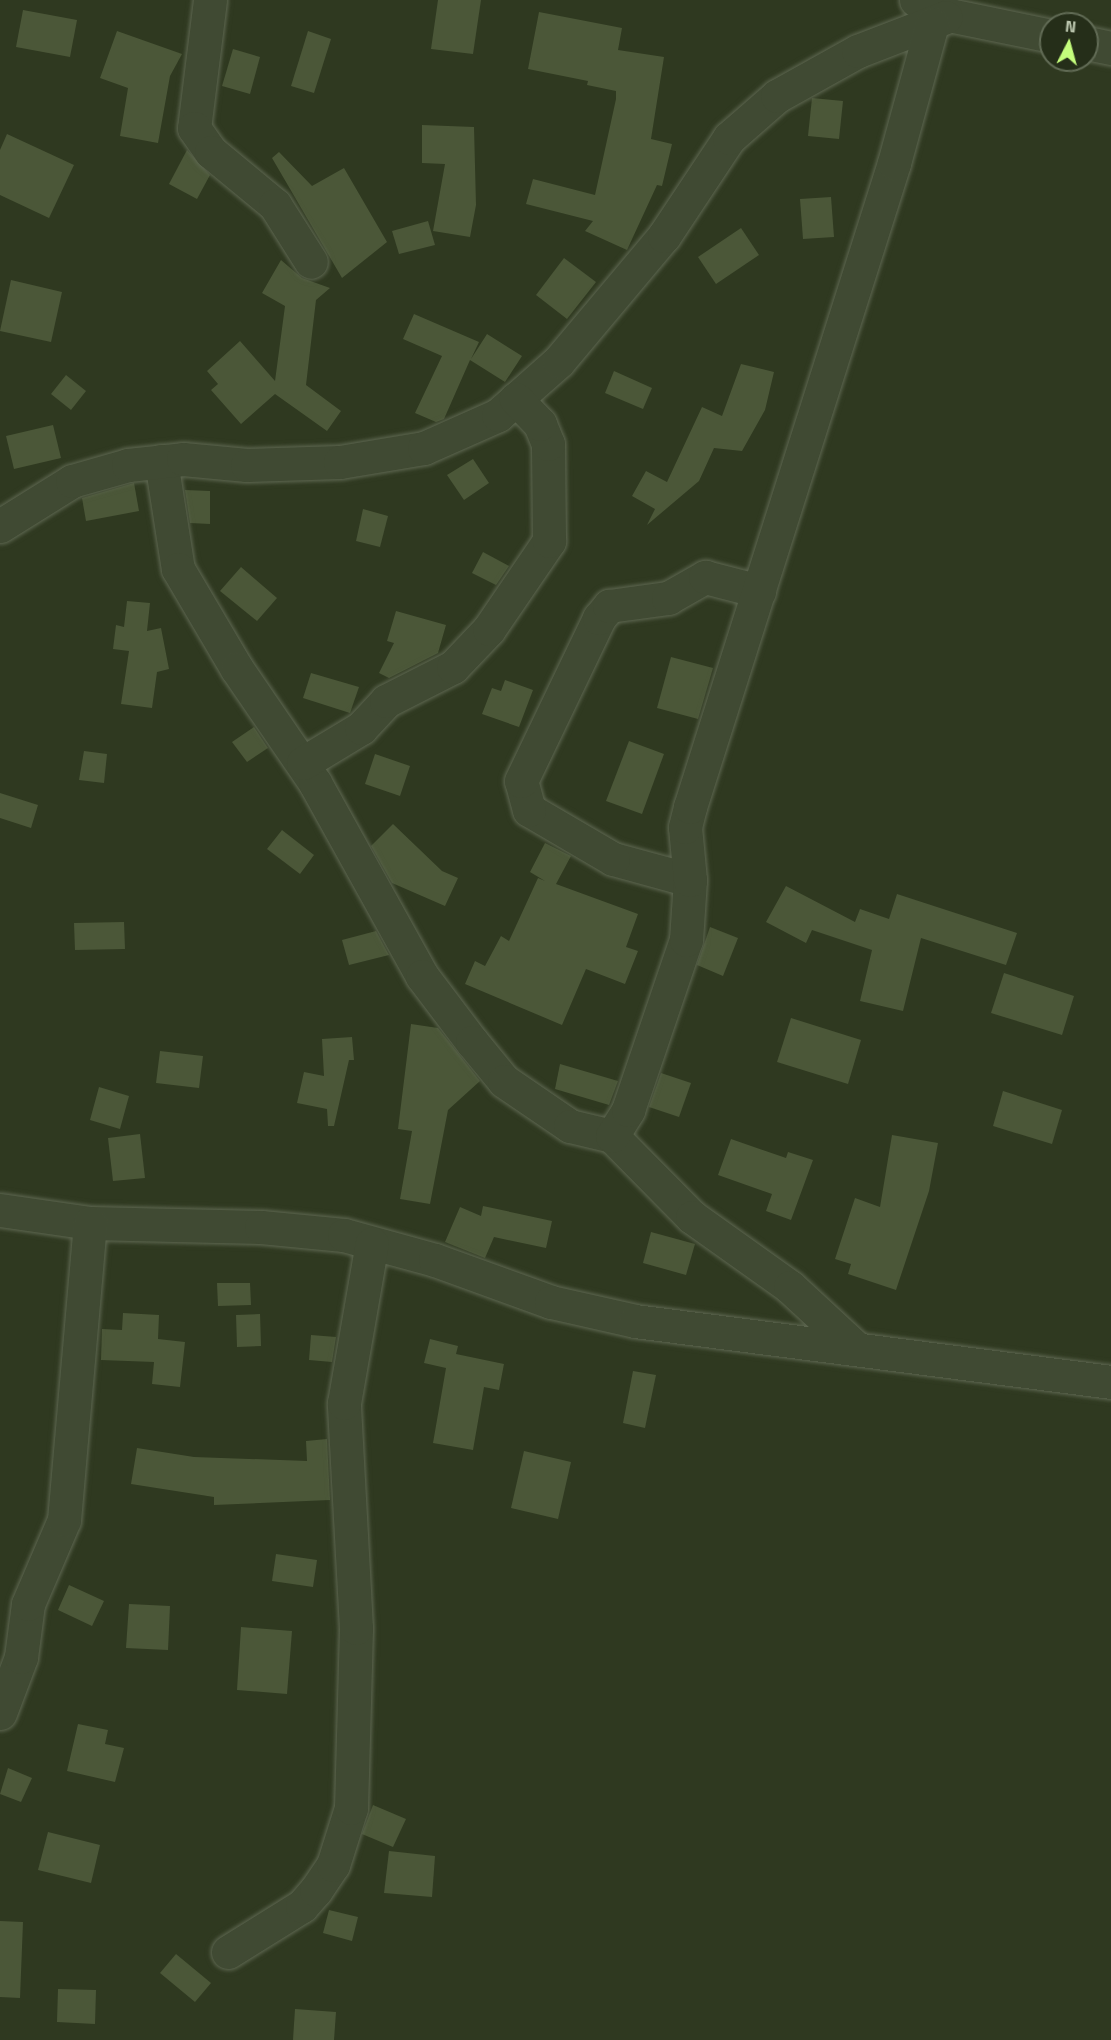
<!DOCTYPE html>
<style>
body{margin:0}
#map{position:relative;width:1111px;height:2040px;overflow:hidden;background:#2f3920;font-family:"Titillium Web",sans-serif}
div>[style]{position:absolute}
[style*='--x']{left:calc(var(--x)*1px);top:calc(var(--y)*1px);width:calc(var(--w)*1px);rotate:calc(var(--a)*1deg)}
.building>*{inset:0;background:#4b5738}
.roads{filter:drop-shadow(0 0 2px #5e6751) drop-shadow(0 0 2px #5e6751)}
.minor>*{height:33px;margin:-16.5px;padding:0 16.5px;transform-origin:16.5px;border-radius:16.5px;background:#404a33}
span{translate:-50% -50%;white-space:nowrap;text-align:center;line-height:1.15;-webkit-text-stroke:6px #252e19;paint-order:stroke}
.north{position:absolute;left:1039px;top:12px;width:60px;height:60px;box-sizing:border-box;background:#252e19;border:2px solid #616b55;border-radius:50%;rotate:6deg;font-size:16px;font-weight:700;line-height:24px;text-align:center;color:#bbc6ae}
.north::after{content:'';display:block;margin:auto;width:21px;height:27px;background:#c4fd7c;clip-path:polygon(50% 0,100% 100%,50% 72%,0 100%)}
</style>
<div id="map">
<div class="building">
<div style="clip-path:polygon(438px 0,481px 0,473px 54px,431px 49px)"></div>
<div style="clip-path:polygon(23px 10px,77px 20px,70px 57px,16px 47px)"></div>
<div style="clip-path:polygon(539px 12px,622px 28px,618px 50px,664px 57px,651px 139px,672px 144px,662px 186px,657px 185px,627px 250px,585px 231px,593px 221px,526px 204px,533px 179px,595px 195px,616px 99px,616px 91px,587px 85px,588px 81px,528px 69px)"></div>
<div style="clip-path:polygon(117px 31px,182px 54px,170px 76px,158px 143px,120px 136px,128px 88px,100px 78px)"></div>
<div style="clip-path:polygon(308px 31px,331px 39px,314px 93px,291px 86px)"></div>
<div style="clip-path:polygon(233px 49px,260px 57px,250px 94px,222px 86px)"></div>
<div style="clip-path:polygon(812px 98px,843px 101px,839px 139px,808px 136px)"></div>
<div style="clip-path:polygon(422px 125px,474px 127px,476px 205px,470px 237px,433px 231px,445px 164px,422px 163px)"></div>
<div style="clip-path:polygon(7px 134px,74px 165px,49px 218px,0 195px,0 150px)"></div>
<div style="clip-path:polygon(187px 150px,210px 175px,197px 199px,169px 184px)"></div>
<div style="clip-path:polygon(279px 152px,312px 186px,344px 168px,387px 242px,342px 278px,272px 158px)"></div>
<div style="clip-path:polygon(831px 197px,834px 237px,803px 239px,800px 199px)"></div>
<div style="clip-path:polygon(428px 221px,435px 245px,399px 254px,392px 231px)"></div>
<div style="clip-path:polygon(741px 228px,759px 255px,716px 284px,698px 257px)"></div>
<div style="clip-path:polygon(564px 258px,596px 282px,567px 319px,536px 295px)"></div>
<div style="clip-path:polygon(281px 260px,302px 278px,330px 288px,316px 300px,306px 385px,341px 411px,327px 431px,275px 394px,241px 424px,211px 390px,218px 384px,207px 371px,240px 341px,275px 381px,285px 306px,262px 293px)"></div>
<div style="clip-path:polygon(11px 280px,62px 292px,51px 342px,0 331px)"></div>
<div style="clip-path:polygon(414px 314px,479px 342px,471px 359px,487px 334px,522px 356px,505px 382px,470px 360px,444px 419px,436px 422px,415px 413px,442px 356px,403px 339px)"></div>
<div style="clip-path:polygon(741px 364px,774px 372px,765px 410px,742px 451px,714px 448px,699px 481px,647px 525px,655px 509px,632px 496px,646px 471px,667px 482px,702px 407px,722px 416px)"></div>
<div style="clip-path:polygon(614px 371px,652px 388px,643px 409px,605px 393px)"></div>
<div style="clip-path:polygon(66px 375px,86px 391px,71px 410px,51px 394px)"></div>
<div style="clip-path:polygon(53px 425px,61px 458px,14px 469px,6px 436px)"></div>
<div style="clip-path:polygon(473px 459px,489px 483px,464px 500px,447px 475px)"></div>
<div style="clip-path:polygon(134px 483px,139px 511px,86px 521px,82px 498px)"></div>
<div style="clip-path:polygon(185px 490px,210px 491px,210px 524px,190px 523px)"></div>
<div style="clip-path:polygon(363px 509px,388px 516px,380px 547px,356px 541px)"></div>
<div style="clip-path:polygon(483px 552px,509px 566px,496px 585px,472px 573px)"></div>
<div style="clip-path:polygon(241px 567px,277px 598px,257px 621px,220px 591px)"></div>
<div style="clip-path:polygon(127px 601px,150px 603px,147px 631px,161px 628px,169px 669px,157px 672px,152px 708px,121px 704px,129px 651px,113px 649px,116px 625px,124px 627px)"></div>
<div style="clip-path:polygon(396px 611px,446px 625px,438px 653px,389px 678px,379px 673px,394px 643px,387px 641px)"></div>
<div style="clip-path:polygon(671px 657px,713px 668px,698px 719px,657px 708px)"></div>
<div style="clip-path:polygon(311px 673px,359px 687px,350px 713px,303px 698px)"></div>
<div style="clip-path:polygon(505px 680px,533px 690px,519px 727px,482px 714px,492px 688px,501px 691px)"></div>
<div style="clip-path:polygon(254px 727px,268px 748px,247px 762px,232px 742px)"></div>
<div style="clip-path:polygon(629px 741px,664px 754px,642px 814px,606px 801px)"></div>
<div style="clip-path:polygon(84px 751px,107px 754px,104px 783px,79px 780px)"></div>
<div style="clip-path:polygon(375px 754px,410px 766px,400px 796px,365px 784px)"></div>
<div style="clip-path:polygon(0 793px,38px 805px,31px 828px,0 818px)"></div>
<div style="clip-path:polygon(393px 824px,442px 871px,458px 878px,445px 906px,392px 883px,371px 846px)"></div>
<div style="clip-path:polygon(282px 830px,314px 855px,300px 874px,267px 849px)"></div>
<div style="clip-path:polygon(545px 843px,571px 856px,556px 884px,638px 914px,626px 947px,638px 951px,625px 984px,586px 969px,562px 1025px,465px 984px,475px 961px,485px 966px,501px 936px,509px 941px,538px 878px,545px 881px,530px 872px)"></div>
<div style="clip-path:polygon(786px 886px,855px 922px,860px 909px,889px 919px,897px 894px,1017px 933px,1006px 965px,921px 938px,903px 1011px,860px 1001px,872px 950px,812px 930px,806px 943px,766px 922px)"></div>
<div style="clip-path:polygon(124px 922px,125px 949px,75px 950px,74px 923px)"></div>
<div style="clip-path:polygon(710px 927px,738px 938px,723px 976px,697px 965px)"></div>
<div style="clip-path:polygon(376px 931px,389px 955px,349px 965px,342px 940px)"></div>
<div style="clip-path:polygon(1004px 973px,1074px 996px,1062px 1035px,991px 1013px)"></div>
<div style="clip-path:polygon(791px 1018px,861px 1040px,848px 1084px,777px 1062px)"></div>
<div style="clip-path:polygon(411px 1024px,438px 1028px,480px 1081px,448px 1110px,430px 1204px,400px 1199px,412px 1131px,398px 1129px)"></div>
<div style="clip-path:polygon(352px 1037px,354px 1060px,349px 1060px,334px 1126px,328px 1126px,327px 1109px,297px 1103px,304px 1072px,324px 1076px,322px 1039px)"></div>
<div style="clip-path:polygon(160px 1051px,203px 1056px,199px 1088px,156px 1083px)"></div>
<div style="clip-path:polygon(560px 1064px,618px 1081px,609px 1105px,555px 1089px)"></div>
<div style="clip-path:polygon(661px 1073px,691px 1083px,679px 1117px,649px 1107px)"></div>
<div style="clip-path:polygon(99px 1087px,129px 1096px,120px 1129px,90px 1120px)"></div>
<div style="clip-path:polygon(1003px 1091px,1062px 1110px,1052px 1144px,993px 1126px)"></div>
<div style="clip-path:polygon(140px 1134px,145px 1178px,113px 1181px,108px 1138px)"></div>
<div style="clip-path:polygon(892px 1135px,938px 1143px,929px 1191px,896px 1290px,848px 1274px,851px 1264px,835px 1259px,855px 1198px,880px 1207px)"></div>
<div style="clip-path:polygon(731px 1139px,786px 1158px,788px 1152px,813px 1160px,791px 1220px,766px 1211px,772px 1194px,718px 1175px)"></div>
<div style="clip-path:polygon(483px 1206px,552px 1221px,546px 1248px,494px 1237px,485px 1258px,445px 1242px,460px 1207px,481px 1216px)"></div>
<div style="clip-path:polygon(651px 1232px,695px 1244px,686px 1275px,643px 1263px)"></div>
<div style="clip-path:polygon(217px 1283px,250px 1283px,251px 1305px,218px 1306px)"></div>
<div style="clip-path:polygon(123px 1313px,159px 1315px,158px 1339px,185px 1342px,180px 1387px,152px 1384px,154px 1362px,101px 1360px,102px 1329px,122px 1330px)"></div>
<div style="clip-path:polygon(260px 1314px,261px 1346px,237px 1347px,236px 1315px)"></div>
<div style="clip-path:polygon(311px 1335px,336px 1337px,332px 1362px,309px 1360px)"></div>
<div style="clip-path:polygon(430px 1339px,458px 1346px,456px 1354px,504px 1364px,499px 1390px,484px 1387px,473px 1450px,433px 1443px,446px 1368px,424px 1363px)"></div>
<div style="clip-path:polygon(633px 1371px,656px 1375px,645px 1428px,623px 1423px)"></div>
<div style="clip-path:polygon(327px 1439px,330px 1500px,214px 1505px,214px 1497px,131px 1484px,137px 1448px,194px 1457px,307px 1461px,306px 1441px)"></div>
<div style="clip-path:polygon(524px 1451px,571px 1462px,558px 1519px,511px 1508px)"></div>
<div style="clip-path:polygon(276px 1554px,317px 1560px,313px 1587px,272px 1581px)"></div>
<div style="clip-path:polygon(69px 1585px,104px 1601px,92px 1626px,58px 1610px)"></div>
<div style="clip-path:polygon(129px 1604px,170px 1606px,168px 1650px,126px 1648px)"></div>
<div style="clip-path:polygon(241px 1627px,292px 1631px,287px 1694px,237px 1690px)"></div>
<div style="clip-path:polygon(78px 1724px,108px 1730px,105px 1744px,124px 1748px,115px 1782px,67px 1771px)"></div>
<div style="clip-path:polygon(8px 1768px,32px 1778px,21px 1802px,0 1794px)"></div>
<div style="clip-path:polygon(373px 1805px,406px 1819px,393px 1847px,362px 1834px)"></div>
<div style="clip-path:polygon(48px 1832px,100px 1845px,91px 1883px,38px 1870px)"></div>
<div style="clip-path:polygon(389px 1851px,435px 1856px,432px 1897px,384px 1893px)"></div>
<div style="clip-path:polygon(329px 1910px,358px 1917px,352px 1941px,323px 1933px)"></div>
<div style="clip-path:polygon(0 1921px,23px 1922px,20px 1998px,0 1997px)"></div>
<div style="clip-path:polygon(176px 1954px,211px 1983px,195px 2002px,160px 1973px)"></div>
<div style="clip-path:polygon(58px 1989px,96px 1990px,95px 2024px,57px 2022px)"></div>
<div style="clip-path:polygon(295px 2009px,336px 2012px,334px 2040px,293px 2040px)"></div>
</div>
<div class="roads">
<div class="minor">
<div style="--x:210;--y:0;--w:129;--a:97.1"></div>
<div style="--x:194;--y:128;--w:29;--a:55"></div>
<div style="--x:211;--y:152;--w:83;--a:39.6"></div>
<div style="--x:275;--y:205;--w:67;--a:57.7"></div>
<div style="--x:916;--y:0;--w:36;--a:24"></div>
<div style="--x:949;--y:15;--w:104;--a:11.6"></div>
<div style="--x:1087;--y:43;--w:25;--a:12"></div>
<div style="--x:161;--y:461;--w:109;--a:81.1"></div>
<div style="--x:178;--y:569;--w:116;--a:59.5"></div>
<div style="--x:237;--y:669;--w:138;--a:55.6"></div>
<div style="--x:315;--y:783;--w:221;--a:61"></div>
<div style="--x:422;--y:976;--w:83;--a:52.9"></div>
<div style="--x:472;--y:1042;--w:50;--a:50.6"></div>
<div style="--x:504;--y:1081;--w:80;--a:34.3"></div>
<div style="--x:570;--y:1126;--w:43;--a:13.4"></div>
<div style="--x:612;--y:1136;--w:114;--a:45.4"></div>
<div style="--x:692;--y:1217;--w:120;--a:35.5"></div>
<div style="--x:790;--y:1287;--w:90;--a:42.7"></div>
<div style="--x:0;--y:526;--w:85;--a:-32"></div>
<div style="--x:72;--y:481;--w:58;--a:-15.9"></div>
<div style="--x:128;--y:465;--w:55;--a:-6.2"></div>
<div style="--x:183;--y:459;--w:64;--a:5.4"></div>
<div style="--x:247;--y:465;--w:93;--a:-1.8"></div>
<div style="--x:340;--y:462;--w:85;--a:-9.5"></div>
<div style="--x:424;--y:448;--w:81;--a:-24"></div>
<div style="--x:498;--y:415;--w:81;--a:-41.5"></div>
<div style="--x:559;--y:361;--w:163;--a:-50"></div>
<div style="--x:664;--y:236;--w:118;--a:-56.4"></div>
<div style="--x:729;--y:138;--w:64;--a:-41.2"></div>
<div style="--x:777;--y:96;--w:93;--a:-29.1"></div>
<div style="--x:858;--y:51;--w:94;--a:-21.1"></div>
<div style="--x:303;--y:763;--w:68;--a:-31.1"></div>
<div style="--x:361;--y:728;--w:37;--a:-47"></div>
<div style="--x:386;--y:701;--w:75;--a:-26.9"></div>
<div style="--x:453;--y:667;--w:52;--a:-46.5"></div>
<div style="--x:489;--y:629;--w:107;--a:-55.7"></div>
<div style="--x:549;--y:541;--w:97;--a:-90.6"></div>
<div style="--x:548;--y:444;--w:22;--a:-112"></div>
<div style="--x:540;--y:424;--w:35;--a:-134"></div>
<div style="--x:690;--y:880;--w:80;--a:-164.7"></div>
<div style="--x:613;--y:859;--w:97;--a:-149.7"></div>
<div style="--x:529;--y:810;--w:30;--a:-105"></div>
<div style="--x:521;--y:781;--w:181;--a:-64.4"></div>
<div style="--x:599;--y:618;--w:16;--a:-50"></div>
<div style="--x:609;--y:606;--w:60;--a:-7.7"></div>
<div style="--x:668;--y:598;--w:43;--a:-29.6"></div>
<div style="--x:705;--y:577;--w:56;--a:14.5"></div>
<div style="--x:612;--y:1136;--w:31;--a:-58"></div>
<div style="--x:628;--y:1110;--w:180;--a:-71.2"></div>
<div style="--x:686;--y:940;--w:60;--a:-86.2"></div>
<div style="--x:690;--y:880;--w:53;--a:-95.4"></div>
<div style="--x:685;--y:827;--w:21;--a:-76"></div>
<div style="--x:690;--y:807;--w:676;--a:-72.42"></div>
<div style="--x:894;--y:163;--w:144;--a:-74.7"></div>
<div style="--x:0;--y:1210;--w:91;--a:8.2"></div>
<div style="--x:90;--y:1223;--w:171;--a:1.3"></div>
<div style="--x:261;--y:1227;--w:83;--a:5.5"></div>
<div style="--x:344;--y:1235;--w:94;--a:15.4"></div>
<div style="--x:435;--y:1260;--w:123;--a:19.9"></div>
<div style="--x:551;--y:1302;--w:86;--a:12.7"></div>
<div style="--x:635;--y:1321;--w:480;--a:7.3"></div>
<div style="--x:0;--y:1713;--w:60;--a:-69.4"></div>
<div style="--x:21;--y:1657;--w:53;--a:-82.5"></div>
<div style="--x:28;--y:1604;--w:91;--a:-66.8"></div>
<div style="--x:64;--y:1520;--w:298;--a:-85"></div>
<div style="--x:228;--y:1952;--w:87;--a:-31.9"></div>
<div style="--x:302;--y:1906;--w:21;--a:-49"></div>
<div style="--x:316;--y:1890;--w:30;--a:-56"></div>
<div style="--x:333;--y:1865;--w:60;--a:-72.5"></div>
<div style="--x:351;--y:1808;--w:180;--a:-88.4"></div>
<div style="--x:356;--y:1628;--w:225;--a:-93.1"></div>
<div style="--x:344;--y:1403;--w:162;--a:-80.1"></div>
</div>
</div>
<div class="north">N</div>
</div>
